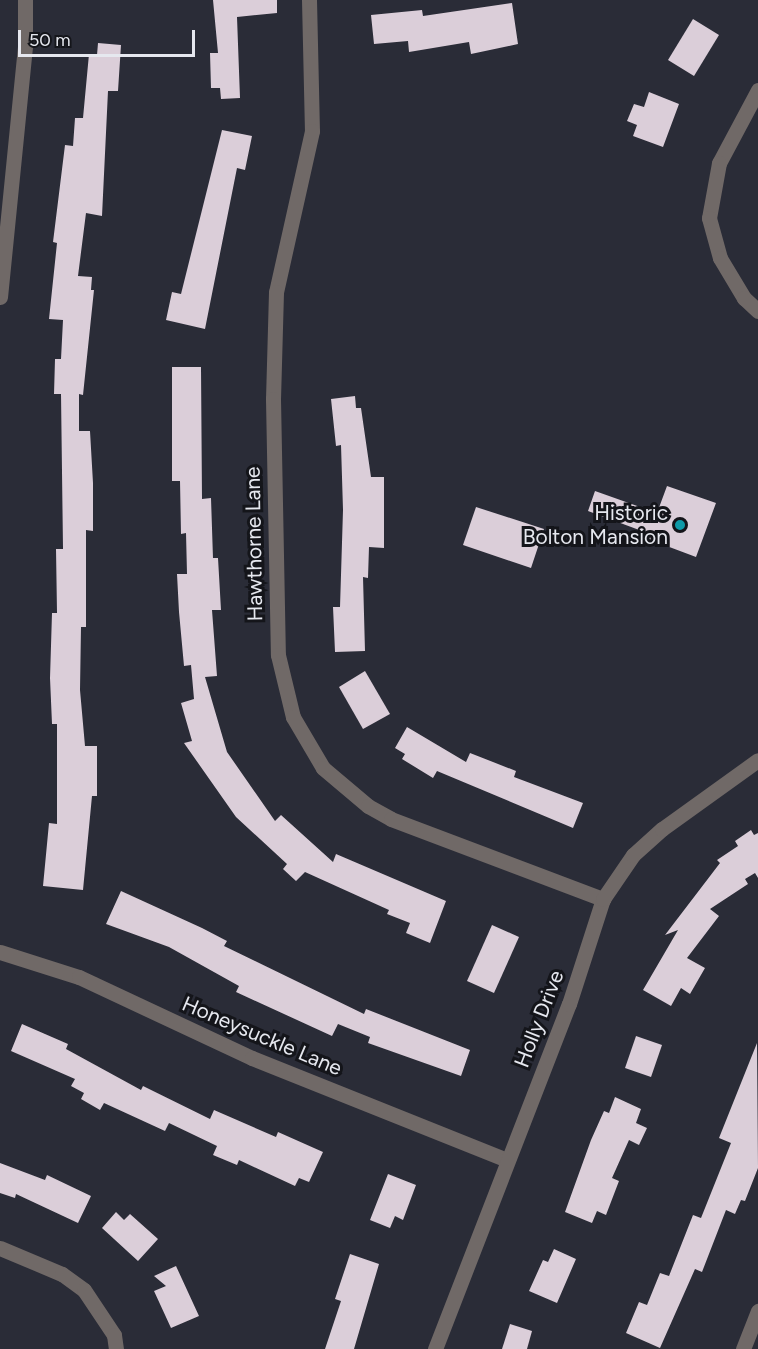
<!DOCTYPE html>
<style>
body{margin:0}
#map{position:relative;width:758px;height:1349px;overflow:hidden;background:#2a2c37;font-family:Figtree,sans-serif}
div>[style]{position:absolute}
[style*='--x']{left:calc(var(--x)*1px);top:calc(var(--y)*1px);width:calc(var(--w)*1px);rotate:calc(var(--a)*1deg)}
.building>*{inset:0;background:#dbced9}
.minor>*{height:15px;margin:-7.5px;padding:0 7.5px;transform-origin:7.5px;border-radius:7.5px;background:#706967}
.dots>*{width:16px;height:16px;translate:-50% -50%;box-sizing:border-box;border:3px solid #14151a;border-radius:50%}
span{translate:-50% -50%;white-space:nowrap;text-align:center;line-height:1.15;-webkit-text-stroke:6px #14151a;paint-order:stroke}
.poi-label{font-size:21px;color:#e6e8ef}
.right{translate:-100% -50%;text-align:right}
.street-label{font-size:21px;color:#e6e8ef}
.scale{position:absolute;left:18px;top:30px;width:177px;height:27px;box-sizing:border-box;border:3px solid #e6e8ef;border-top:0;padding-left:8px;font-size:18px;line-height:21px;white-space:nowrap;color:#e6e8ef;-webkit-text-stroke:4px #14151a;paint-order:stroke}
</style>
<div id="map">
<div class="building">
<div style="clip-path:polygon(213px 0,277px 0,277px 13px,237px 17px,240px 98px,221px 99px,220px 88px,211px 88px,210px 53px,218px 53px)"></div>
<div style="clip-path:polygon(512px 3px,518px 44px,471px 54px,469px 42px,409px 52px,408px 41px,374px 44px,371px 15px,422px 10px,423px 16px)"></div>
<div style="clip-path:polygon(693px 19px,719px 35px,694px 76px,668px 60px)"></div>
<div style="clip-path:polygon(98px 43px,121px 45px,118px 91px,108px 91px,102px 216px,86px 213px,78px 276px,92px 277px,91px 290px,94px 290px,83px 395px,79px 394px,79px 431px,90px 431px,93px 483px,93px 531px,86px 530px,86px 627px,81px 627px,80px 690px,85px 746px,97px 746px,97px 796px,92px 796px,83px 890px,43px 886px,49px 823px,57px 824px,57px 724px,52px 724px,50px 678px,52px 613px,57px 613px,56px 549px,63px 549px,61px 394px,54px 394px,55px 359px,61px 359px,63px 320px,49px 319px,57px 243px,53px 242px,65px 145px,73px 146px,75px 118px,83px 118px,89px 54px,97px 55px)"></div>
<div style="clip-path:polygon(649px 92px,679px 104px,663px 147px,633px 136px,637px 125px,627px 121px,634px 104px,644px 107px)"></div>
<div style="clip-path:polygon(222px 130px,252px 136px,245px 170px,237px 168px,205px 329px,166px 320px,172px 292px,181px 294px)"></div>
<div style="clip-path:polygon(172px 367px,201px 367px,202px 499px,211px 498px,213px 558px,218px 558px,221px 610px,212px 610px,217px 676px,205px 677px,227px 752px,275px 821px,281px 815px,333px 862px,336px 854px,446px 901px,430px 943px,406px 933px,410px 923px,387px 914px,389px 910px,305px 872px,296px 881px,283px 869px,287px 864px,236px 817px,184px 743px,192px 741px,181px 703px,194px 699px,191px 665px,184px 666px,179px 612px,177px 574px,187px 574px,186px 533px,181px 534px,180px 481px,172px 481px)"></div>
<div style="clip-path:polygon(355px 396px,356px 408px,361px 408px,371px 477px,384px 477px,384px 548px,369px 547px,368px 578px,363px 577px,365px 651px,335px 652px,333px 607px,340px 607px,343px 510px,341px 445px,336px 446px,331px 399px)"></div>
<div style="clip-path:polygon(667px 486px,716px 503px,696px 557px,648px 539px,650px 534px,588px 511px,595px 491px,657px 513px)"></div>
<div style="clip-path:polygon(476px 507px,544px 529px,531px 568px,463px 545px)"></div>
<div style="clip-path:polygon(365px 671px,390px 714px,363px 729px,339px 687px)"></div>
<div style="clip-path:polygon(407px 727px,466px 762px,470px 753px,516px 771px,514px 777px,583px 803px,573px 828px,437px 771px,433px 778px,402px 759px,405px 754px,395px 748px)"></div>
<div style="clip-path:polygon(751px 830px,754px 835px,758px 833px,758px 878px,755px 873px,745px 879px,748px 884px,710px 909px,719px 916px,687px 958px,705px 968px,690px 994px,681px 988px,671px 1006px,643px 990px,678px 930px,665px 935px,720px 863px,717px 860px,738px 846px,735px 841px)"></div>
<div style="clip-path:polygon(121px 891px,202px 928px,227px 941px,224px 946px,364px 1014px,366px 1009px,470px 1050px,461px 1076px,368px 1043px,370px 1037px,338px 1024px,332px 1036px,236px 992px,239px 986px,169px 947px,106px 924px)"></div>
<div style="clip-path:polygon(492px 925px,519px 937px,494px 993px,467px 981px)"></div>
<div style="clip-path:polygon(22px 1024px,68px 1044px,66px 1049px,141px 1090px,143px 1086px,210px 1119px,214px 1110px,276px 1137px,278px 1132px,323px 1152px,309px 1182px,299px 1178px,295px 1186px,239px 1160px,237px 1165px,213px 1155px,217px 1146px,169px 1123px,165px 1131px,104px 1103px,100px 1110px,81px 1099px,84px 1093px,71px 1086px,75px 1079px,11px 1051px)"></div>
<div style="clip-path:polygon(636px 1036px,662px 1045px,651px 1077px,625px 1068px)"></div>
<div style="clip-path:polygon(757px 1043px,758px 1168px,745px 1201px,741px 1200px,735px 1214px,726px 1210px,702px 1272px,695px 1269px,660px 1348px,626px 1333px,639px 1302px,647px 1305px,660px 1273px,669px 1276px,693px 1215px,701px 1218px,731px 1143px,719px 1138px)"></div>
<div style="clip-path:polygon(615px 1097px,641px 1109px,636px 1123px,647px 1128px,639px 1145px,629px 1140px,612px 1178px,619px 1181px,606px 1215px,597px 1211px,592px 1223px,565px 1212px,591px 1140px,604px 1111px,609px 1113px)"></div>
<div style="clip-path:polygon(0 1163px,45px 1180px,47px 1175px,91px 1196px,78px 1223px,16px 1194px,15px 1198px,0 1193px)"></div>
<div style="clip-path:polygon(388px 1174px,416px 1185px,403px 1220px,395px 1216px,390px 1228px,370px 1220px)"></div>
<div style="clip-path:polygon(116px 1212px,124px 1220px,130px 1214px,158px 1239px,138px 1261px,102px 1228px)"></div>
<div style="clip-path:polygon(554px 1249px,576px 1259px,557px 1303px,529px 1291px,543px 1260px,548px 1262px)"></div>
<div style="clip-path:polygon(350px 1254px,379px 1264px,354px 1349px,325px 1349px,341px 1301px,335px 1299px)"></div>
<div style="clip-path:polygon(176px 1266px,199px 1316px,171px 1328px,154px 1291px,166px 1286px,154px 1276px)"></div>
<div style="clip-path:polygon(510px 1324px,532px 1331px,527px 1349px,502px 1349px)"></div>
</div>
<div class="minor">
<div style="--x:309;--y:0;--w:131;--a:88.7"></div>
<div style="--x:312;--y:131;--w:165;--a:102.6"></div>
<div style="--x:276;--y:292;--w:107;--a:91.6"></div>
<div style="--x:273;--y:399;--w:256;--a:88.9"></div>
<div style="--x:278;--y:655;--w:64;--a:76.4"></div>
<div style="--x:293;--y:717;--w:59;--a:59.5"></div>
<div style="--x:323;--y:768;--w:59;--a:40.2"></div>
<div style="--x:368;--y:806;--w:26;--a:29"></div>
<div style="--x:391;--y:819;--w:227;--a:20.7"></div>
<div style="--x:758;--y:90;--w:83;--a:118.1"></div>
<div style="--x:719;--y:163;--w:56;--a:100.3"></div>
<div style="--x:709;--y:218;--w:41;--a:74.6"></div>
<div style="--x:720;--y:258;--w:47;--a:59"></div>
<div style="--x:744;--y:298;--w:19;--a:43"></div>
<div style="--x:0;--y:297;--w:252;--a:-84.3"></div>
<div style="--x:25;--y:46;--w:46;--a:-90"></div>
<div style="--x:0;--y:952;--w:83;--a:17.6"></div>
<div style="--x:79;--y:977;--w:191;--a:25.1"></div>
<div style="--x:252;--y:1058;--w:275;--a:21.8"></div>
<div style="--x:0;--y:1248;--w:67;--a:22.8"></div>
<div style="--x:62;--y:1274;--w:27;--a:36"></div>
<div style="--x:84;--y:1290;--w:54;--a:56.3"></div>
<div style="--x:114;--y:1335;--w:14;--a:82"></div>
<div style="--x:435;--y:1349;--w:370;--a:-68.8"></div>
<div style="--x:569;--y:1004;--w:110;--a:-72.1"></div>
<div style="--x:603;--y:899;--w:53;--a:-55.7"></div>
<div style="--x:633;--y:855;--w:39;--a:-42"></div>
<div style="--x:662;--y:829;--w:118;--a:-35.7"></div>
<div style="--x:743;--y:1349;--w:41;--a:-68.5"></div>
</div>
<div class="dots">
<div style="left:680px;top:525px;background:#0f9aa8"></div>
</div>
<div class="poi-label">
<span class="right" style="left:668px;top:525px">Historic<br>Bolton Mansion</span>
</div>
<div class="street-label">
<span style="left:254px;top:544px;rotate:-91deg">Hawthorne Lane</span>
<span style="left:539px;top:1019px;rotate:-69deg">Holly Drive</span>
<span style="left:262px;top:1036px;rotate:23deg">Honeysuckle Lane</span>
</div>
<div class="scale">50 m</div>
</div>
